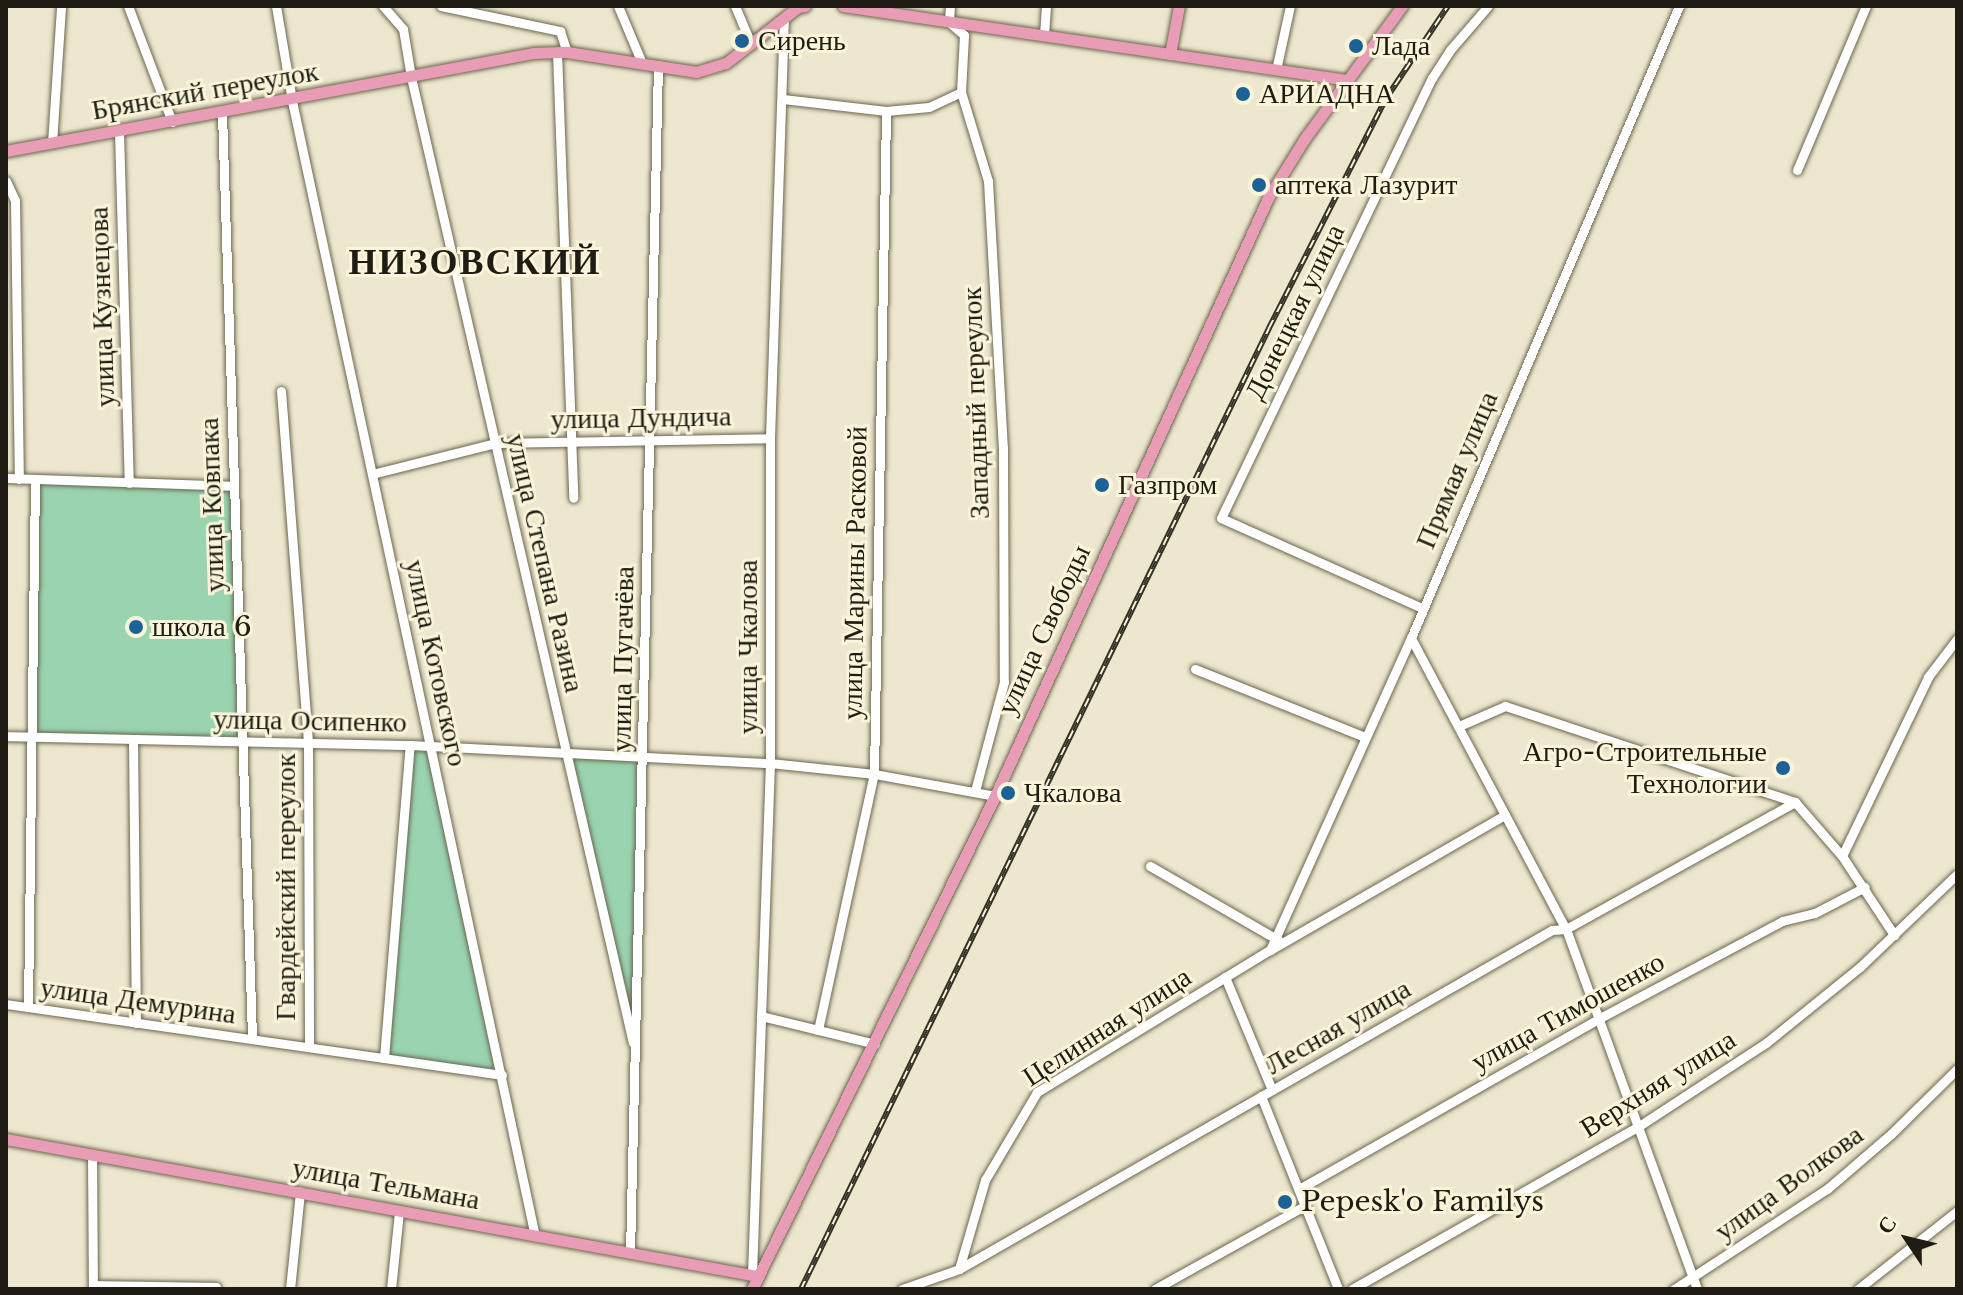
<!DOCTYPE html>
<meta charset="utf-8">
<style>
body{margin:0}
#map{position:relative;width:1963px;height:1295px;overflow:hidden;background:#ece7cd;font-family:"Libre Baskerville",serif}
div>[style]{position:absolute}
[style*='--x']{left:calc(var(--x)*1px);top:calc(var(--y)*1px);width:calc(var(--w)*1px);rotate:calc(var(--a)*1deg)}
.green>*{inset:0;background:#99d3b0}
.roads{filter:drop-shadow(0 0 2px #6a664f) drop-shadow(0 0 2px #6a664f)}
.minor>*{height:9px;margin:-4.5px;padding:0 4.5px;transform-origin:4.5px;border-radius:4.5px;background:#fff}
.major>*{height:11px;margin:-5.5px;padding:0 5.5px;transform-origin:5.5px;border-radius:5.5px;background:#e99cb5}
.rail>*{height:6px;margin-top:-3px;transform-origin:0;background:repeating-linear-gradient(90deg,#f9f4da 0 9px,#343226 0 18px);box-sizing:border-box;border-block:2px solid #343226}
.dots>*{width:22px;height:22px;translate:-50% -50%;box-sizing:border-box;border:4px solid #f9f4da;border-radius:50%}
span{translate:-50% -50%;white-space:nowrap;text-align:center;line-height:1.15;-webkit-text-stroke:6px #f9f4da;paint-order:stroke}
.poi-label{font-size:28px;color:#1f1d13}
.left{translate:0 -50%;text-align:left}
.right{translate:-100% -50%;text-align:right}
.street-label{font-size:28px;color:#1f1d13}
.district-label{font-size:36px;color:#1f1d13;font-weight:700;letter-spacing:2px}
.frame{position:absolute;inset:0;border:8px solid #1f1d13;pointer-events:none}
.north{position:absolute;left:1867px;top:1199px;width:80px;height:80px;-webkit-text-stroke:6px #f9f4da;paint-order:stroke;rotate:305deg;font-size:22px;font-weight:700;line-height:32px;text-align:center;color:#1f1d13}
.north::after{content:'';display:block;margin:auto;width:28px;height:36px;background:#1f1d13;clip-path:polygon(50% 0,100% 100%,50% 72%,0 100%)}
</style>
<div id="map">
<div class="green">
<div style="clip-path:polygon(35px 479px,234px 486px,242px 742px,32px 737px)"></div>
<div style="clip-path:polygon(410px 745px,431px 747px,502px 1075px,384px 1058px)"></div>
<div style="clip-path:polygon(565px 754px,647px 758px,636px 1058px)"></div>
</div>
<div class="roads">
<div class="minor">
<div style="--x:128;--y:6;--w:124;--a:69.2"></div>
<div style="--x:276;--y:6;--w:96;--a:80.4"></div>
<div style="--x:292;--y:101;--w:1161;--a:77.92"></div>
<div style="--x:383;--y:6;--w:30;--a:49"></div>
<div style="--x:403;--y:29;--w:49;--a:80.5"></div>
<div style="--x:411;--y:77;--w:991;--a:77.06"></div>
<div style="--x:441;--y:6;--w:122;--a:11.9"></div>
<div style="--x:560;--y:31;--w:22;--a:72"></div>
<div style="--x:618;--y:6;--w:62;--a:67.2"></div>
<div style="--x:735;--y:6;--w:41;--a:67.2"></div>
<div style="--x:950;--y:6;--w:16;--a:94"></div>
<div style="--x:949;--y:22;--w:20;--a:41"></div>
<div style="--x:964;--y:35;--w:57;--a:93"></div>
<div style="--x:961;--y:92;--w:93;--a:73.1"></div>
<div style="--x:988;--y:181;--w:267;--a:86.8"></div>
<div style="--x:1003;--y:448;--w:234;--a:89.8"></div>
<div style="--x:1004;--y:682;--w:113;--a:104.9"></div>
<div style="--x:1044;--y:35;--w:29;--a:-86"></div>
<div style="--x:557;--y:52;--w:446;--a:87.9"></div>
<div style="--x:1276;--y:70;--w:66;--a:-77.7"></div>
<div style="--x:783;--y:99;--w:104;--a:6.6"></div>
<div style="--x:886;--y:111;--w:43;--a:-5.3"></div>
<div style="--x:929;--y:107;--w:35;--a:-25"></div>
<div style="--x:222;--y:113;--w:926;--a:88.14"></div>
<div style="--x:119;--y:131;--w:352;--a:88.4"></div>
<div style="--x:52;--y:143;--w:137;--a:-86.2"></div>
<div style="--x:1797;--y:170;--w:178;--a:-67.2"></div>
<div style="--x:6;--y:181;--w:21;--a:65"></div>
<div style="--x:15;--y:200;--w:279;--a:89.2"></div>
<div style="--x:281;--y:391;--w:354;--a:85.6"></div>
<div style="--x:308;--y:744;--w:303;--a:89.8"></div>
<div style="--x:372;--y:474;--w:127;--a:-14.1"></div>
<div style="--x:495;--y:443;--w:275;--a:-1"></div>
<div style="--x:6;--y:478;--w:228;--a:2"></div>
<div style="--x:1422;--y:608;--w:220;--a:-155.9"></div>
<div style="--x:1221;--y:518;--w:488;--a:-64.4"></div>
<div style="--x:1432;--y:78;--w:33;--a:-57"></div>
<div style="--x:1450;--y:50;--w:58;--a:-49.2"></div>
<div style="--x:1411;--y:638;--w:330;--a:62"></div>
<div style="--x:1566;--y:929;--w:383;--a:70"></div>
<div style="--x:1195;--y:669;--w:183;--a:21.8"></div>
<div style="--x:1459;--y:726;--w:50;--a:-23.5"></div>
<div style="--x:1505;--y:706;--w:305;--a:18.3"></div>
<div style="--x:1795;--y:802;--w:72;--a:49"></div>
<div style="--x:1842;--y:856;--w:95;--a:56.6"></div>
<div style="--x:6;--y:736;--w:404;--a:1.3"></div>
<div style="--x:410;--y:745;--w:360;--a:2.9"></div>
<div style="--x:770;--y:763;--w:105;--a:6"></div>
<div style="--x:874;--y:774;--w:123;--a:10.3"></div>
<div style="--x:133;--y:739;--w:284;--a:89.4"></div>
<div style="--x:1842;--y:856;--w:199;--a:-64.3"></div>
<div style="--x:1928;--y:677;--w:48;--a:-52.7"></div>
<div style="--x:1150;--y:866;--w:148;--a:30"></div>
<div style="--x:1270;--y:950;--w:342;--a:-65.7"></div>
<div style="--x:1411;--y:638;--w:686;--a:-67.02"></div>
<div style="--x:1225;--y:977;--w:122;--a:67.4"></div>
<div style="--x:6;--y:1004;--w:501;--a:8.15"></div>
<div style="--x:28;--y:1007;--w:528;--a:-89.24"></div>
<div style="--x:761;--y:1016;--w:117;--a:13.8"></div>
<div style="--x:818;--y:1030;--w:262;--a:-77.7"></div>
<div style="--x:874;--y:774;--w:663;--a:-88.96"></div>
<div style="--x:384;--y:1058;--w:314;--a:-85.3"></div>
<div style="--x:1261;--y:1096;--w:208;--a:68.2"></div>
<div style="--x:92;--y:1154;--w:135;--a:89.6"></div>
<div style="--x:1299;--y:1189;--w:344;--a:-29.6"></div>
<div style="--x:1598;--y:1019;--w:208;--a:-28"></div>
<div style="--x:1782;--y:921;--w:34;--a:-14"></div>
<div style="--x:1815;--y:913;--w:56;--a:-27.5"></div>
<div style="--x:630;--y:1253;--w:1188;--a:-88.65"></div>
<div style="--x:959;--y:1269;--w:93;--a:-73.7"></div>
<div style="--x:985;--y:1180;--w:102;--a:-59.4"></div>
<div style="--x:1037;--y:1092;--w:273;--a:-31.4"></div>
<div style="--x:1270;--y:950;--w:271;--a:-29.9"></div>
<div style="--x:752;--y:1275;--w:512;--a:-87.99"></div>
<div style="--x:770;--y:763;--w:325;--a:-90"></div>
<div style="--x:770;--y:438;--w:420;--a:-88.1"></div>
<div style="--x:93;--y:1285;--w:123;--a:0.9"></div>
<div style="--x:290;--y:1289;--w:98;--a:-84.1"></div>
<div style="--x:391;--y:1289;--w:78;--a:-84.1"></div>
<div style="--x:902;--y:1289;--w:60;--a:-19.3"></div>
<div style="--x:959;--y:1269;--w:683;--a:-29.76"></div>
<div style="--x:1552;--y:930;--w:14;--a:-4"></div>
<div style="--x:1566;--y:929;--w:262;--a:-29"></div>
<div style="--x:1155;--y:1289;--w:171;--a:-29.1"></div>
<div style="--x:1352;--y:1289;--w:330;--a:-29.6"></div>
<div style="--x:1639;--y:1126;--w:152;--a:-33.2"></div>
<div style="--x:1766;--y:1043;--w:121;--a:-39"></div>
<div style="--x:1860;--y:967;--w:134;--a:-43.8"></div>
<div style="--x:1674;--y:1289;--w:183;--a:-33.2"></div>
<div style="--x:1827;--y:1189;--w:84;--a:-40.7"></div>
<div style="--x:1891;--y:1134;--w:93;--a:-44.6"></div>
<div style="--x:1858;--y:1289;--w:126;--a:-38.2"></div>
</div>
<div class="major">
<div style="--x:843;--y:6;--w:509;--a:8.35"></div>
<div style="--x:1170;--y:54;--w:49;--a:-79.4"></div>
<div style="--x:6;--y:151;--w:536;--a:-10.53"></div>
<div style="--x:533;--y:53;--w:34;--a:-2"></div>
<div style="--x:567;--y:52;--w:131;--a:8.8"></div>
<div style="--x:696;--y:72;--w:31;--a:-17"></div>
<div style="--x:726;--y:63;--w:91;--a:-37.9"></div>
<div style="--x:798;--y:7;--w:7;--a:-8"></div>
<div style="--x:6;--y:1139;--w:763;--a:10.34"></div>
<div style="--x:752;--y:1289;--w:550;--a:-63.76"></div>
<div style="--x:995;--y:796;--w:660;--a:-65.46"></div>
<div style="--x:1269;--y:196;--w:68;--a:-58.2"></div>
<div style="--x:1305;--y:138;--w:164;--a:-53.7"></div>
</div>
</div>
<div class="rail">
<div style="--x:801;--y:1289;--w:1069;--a:-64.03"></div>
<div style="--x:1269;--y:328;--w:256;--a:-63"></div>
<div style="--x:1385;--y:100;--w:113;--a:-56.2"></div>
</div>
<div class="dots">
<div style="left:742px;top:41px;background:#1d6297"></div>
<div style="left:1356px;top:46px;background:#1d6297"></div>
<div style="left:1243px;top:94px;background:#1d6297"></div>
<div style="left:1259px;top:185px;background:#1d6297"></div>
<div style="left:1102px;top:485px;background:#1d6297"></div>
<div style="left:136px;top:627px;background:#1d6297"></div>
<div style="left:1783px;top:768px;background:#1d6297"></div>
<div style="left:1008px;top:793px;background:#1d6297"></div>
<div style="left:1285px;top:1202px;background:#1d6297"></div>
</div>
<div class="poi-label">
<span class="left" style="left:758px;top:41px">Сирень</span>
<span class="left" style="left:1372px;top:46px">Лада</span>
<span class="left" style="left:1259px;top:94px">АРИАДНА</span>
<span class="left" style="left:1275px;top:185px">аптека Лазурит</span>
<span class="left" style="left:1118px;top:485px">Газпром</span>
<span class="left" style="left:152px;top:627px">школа 6</span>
<span class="right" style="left:1767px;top:768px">Агро-Строительные<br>Технологии</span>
<span class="left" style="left:1024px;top:793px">Чкалова</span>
<span class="left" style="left:1301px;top:1202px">Pepesk'o Familys</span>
</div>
<div class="street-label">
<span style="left:205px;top:91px;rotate:-10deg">Брянский переулок</span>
<span style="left:102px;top:307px;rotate:-92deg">улица Кузнецова</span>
<span style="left:1295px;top:312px;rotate:-64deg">Донецкая улица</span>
<span style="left:976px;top:403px;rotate:-92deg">Западный переулок</span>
<span style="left:641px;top:418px;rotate:-1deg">улица Дундича</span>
<span style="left:1457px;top:470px;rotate:-67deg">Прямая улица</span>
<span style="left:212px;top:505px;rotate:-92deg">улица Ковпака</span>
<span style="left:545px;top:563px;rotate:77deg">улица Степана Разина</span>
<span style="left:855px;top:573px;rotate:-89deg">улица Марины Расковой</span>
<span style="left:1044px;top:630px;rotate:-65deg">улица Свободы</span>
<span style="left:748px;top:647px;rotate:-90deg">улица Чкалова</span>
<span style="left:623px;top:659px;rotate:-89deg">улица Пугачёва</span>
<span style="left:436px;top:663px;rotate:78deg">улица Котовского</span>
<span style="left:310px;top:721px;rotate:1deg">улица Осипенко</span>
<span style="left:286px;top:887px;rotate:-90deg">Гвардейский переулок</span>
<span style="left:138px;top:1001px;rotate:8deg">улица Демурина</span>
<span style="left:1568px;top:1012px;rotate:-29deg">улица Тимошенко</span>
<span style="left:1107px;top:1027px;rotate:-33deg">Целинная улица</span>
<span style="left:1338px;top:1027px;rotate:-30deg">Лесная улица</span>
<span style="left:1658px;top:1084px;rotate:-32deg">Верхняя улица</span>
<span style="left:1789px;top:1183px;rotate:-36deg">улица Волкова</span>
<span style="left:386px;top:1184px;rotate:10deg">улица Тельмана</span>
</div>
<div class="district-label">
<span style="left:475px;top:262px">НИЗОВСКИЙ</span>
</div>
<div class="frame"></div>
<div class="north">С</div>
</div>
